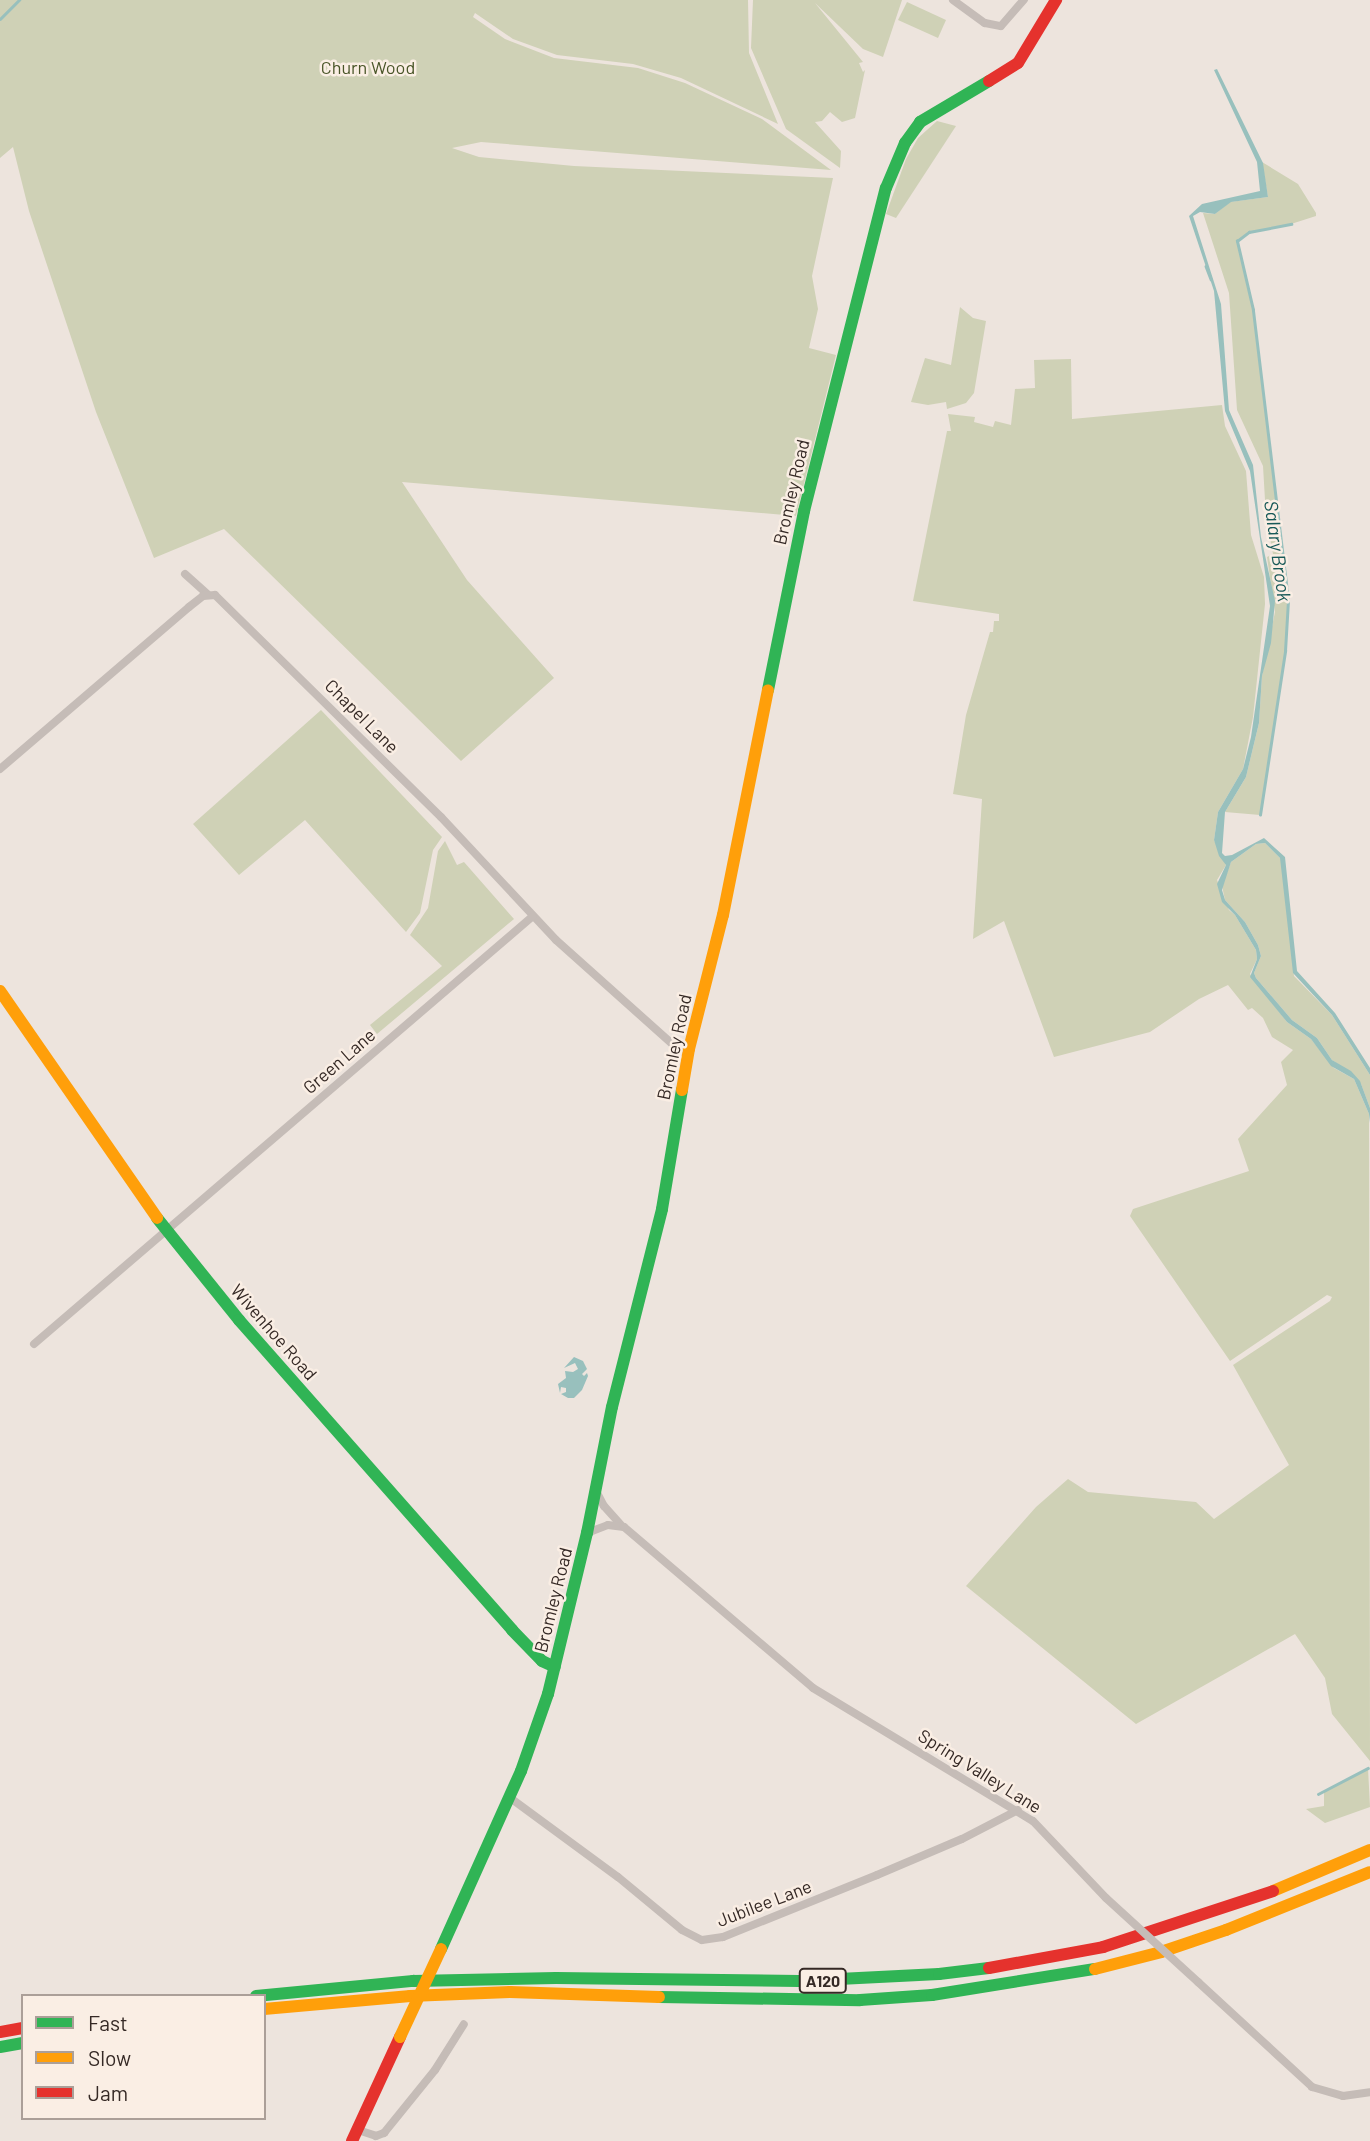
<!DOCTYPE html>
<style>
body{margin:0}
#map{position:relative;width:1370px;height:2141px;overflow:hidden;background:#ede4dd;font-family:Barlow,sans-serif}
div>[style]{position:absolute}
[style*='--x']{left:calc(var(--x)*1px);top:calc(var(--y)*1px);width:calc(var(--w)*1px);rotate:calc(var(--a)*1deg)}
.green>*{inset:0;background:#cfd1b6}
.water>*{inset:0;background:#98c0bd}
.stream>*{height:2.5px;margin:-1.25px;padding:0 1.25px;transform-origin:1.25px;border-radius:1.25px;background:#98c0bd}
.street>*{height:8px;margin:-4px;padding:0 4px;transform-origin:4px;border-radius:4px;background:#c5bcb7}
.fast>*{height:12px;margin:-6px;padding:0 6px;transform-origin:6px;border-radius:6px;background:#30b455}
.slow>*{height:12px;margin:-6px;padding:0 6px;transform-origin:6px;border-radius:6px;background:#ff9f0a}
.jam>*{height:12px;margin:-6px;padding:0 6px;transform-origin:6px;border-radius:6px;background:#e5322d}
.street-bridge>*{height:8px;margin:-4px;padding:0 4px;transform-origin:4px;border-radius:4px;background:#c5bcb7}
.slow-bridge>*{height:12px;margin:-6px;padding:0 6px;transform-origin:6px;border-radius:6px;background:#ff9f0a}
span{translate:-50% -50%;white-space:nowrap;text-align:center;line-height:1.15;-webkit-text-stroke:5px #faeee4;paint-order:stroke}
.shield-label span{padding:2px 5px;background:#faeee4;border:2px solid;border-radius:5px;-webkit-text-stroke-width:0}
.shield-label{font-size:16px;color:#352925;font-weight:700}
.park-label{font-size:18px;color:#495528}
.street-label{font-size:18px;color:#352925}
.water-label{font-size:19px;color:#185958;font-style:italic}
.legend{position:absolute;left:21px;top:1994px;width:245px;height:126px;box-sizing:border-box;background:#faeee4;border:2px solid #ab9f98;margin:0;padding:9px 12px;list-style:none;font-size:21px;color:#352925}
.legend li{display:flex;align-items:center;gap:14px;height:35px}
.legend b{width:35px;border:2px solid #ab9f98}
</style>
<div id="map">
<div class="green">
<div style="clip-path:polygon(0 0,748px 0,749px 53px,778px 124px,681px 78px,633px 64px,557px 55px,513px 39px,475px 13px,473px 17px,505px 39px,554px 58px,638px 68px,685px 83px,762px 119px,831px 170px,481px 142px,452px 148px,479px 157px,574px 166px,833px 178px,812px 276px,818px 309px,809px 348px,836px 355px,796px 516px,402px 482px,467px 580px,554px 678px,461px 761px,224px 529px,154px 558px,96px 412px,29px 211px,13px 147px,0 158px)"></div>
<div style="clip-path:polygon(753px 0,902px 0,883px 57px,863px 49px,815px 3px,863px 62px,859px 63px,863px 72px,865px 70px,855px 118px,842px 122px,830px 112px,822px 121px,815px 122px,841px 151px,840px 168px,786px 129px,751px 48px)"></div>
<div style="clip-path:polygon(907px 2px,946px 20px,938px 38px,898px 20px)"></div>
<div style="clip-path:polygon(937px 121px,956px 126px,896px 218px,886px 214px,906px 159px,918px 138px)"></div>
<div style="clip-path:polygon(1262px 162px,1298px 184px,1316px 213px,1316px 216px,1291px 224px,1249px 232px,1237px 242px,1253px 310px,1288px 600px,1285px 651px,1260px 815px,1225px 812px,1246px 777px,1259px 723px,1262px 676px,1275px 612px,1267px 557px,1273px 554px,1266px 517px,1263px 466px,1237px 410px,1229px 293px,1203px 213px,1215px 214px,1230px 202px,1268px 197px)"></div>
<div style="clip-path:polygon(960px 307px,973px 318px,986px 321px,974px 393px,966px 403px,947px 409px,946px 402px,928px 405px,911px 402px,925px 358px,951px 365px)"></div>
<div style="clip-path:polygon(1071px 359px,1072px 419px,1222px 405px,1225px 426px,1246px 471px,1251px 535px,1264px 577px,1265px 604px,1253px 717px,1243px 769px,1218px 812px,1214px 840px,1226px 865px,1217px 880px,1229px 910px,1235px 915px,1256px 950px,1257px 959px,1250px 974px,1287px 1022px,1311px 1039px,1334px 1068px,1354px 1079px,1369px 1114px,1370px 1761px,1332px 1714px,1325px 1678px,1295px 1634px,1136px 1724px,966px 1586px,1036px 1507px,1068px 1479px,1088px 1492px,1196px 1502px,1214px 1519px,1289px 1465px,1233px 1365px,1330px 1301px,1332px 1297px,1327px 1295px,1230px 1361px,1130px 1216px,1133px 1209px,1249px 1171px,1238px 1139px,1287px 1085px,1281px 1062px,1293px 1050px,1272px 1037px,1263px 1018px,1252px 1008px,1248px 1010px,1228px 985px,1199px 999px,1150px 1032px,1054px 1057px,1004px 921px,973px 939px,982px 799px,953px 794px,966px 715px,990px 632px,993px 632px,994px 621px,999px 621px,999px 614px,913px 601px,947px 431px,951px 431px,948px 414px,975px 417px,974px 422px,993px 427px,995px 421px,1011px 425px,1015px 389px,1035px 388px,1034px 360px)"></div>
<div style="clip-path:polygon(321px 710px,442px 837px,433px 850px,420px 913px,406px 932px,305px 820px,239px 875px,193px 824px)"></div>
<div style="clip-path:polygon(445px 841px,457px 865px,464px 862px,514px 919px,377px 1034px,370px 1025px,442px 966px,410px 935px,428px 908px,438px 851px)"></div>
<div style="clip-path:polygon(1265px 843px,1282px 860px,1294px 976px,1332px 1015px,1370px 1075px,1370px 1108px,1361px 1084px,1354px 1075px,1332px 1060px,1317px 1038px,1292px 1020px,1256px 978px,1254px 973px,1261px 956px,1258px 945px,1245px 922px,1225px 900px,1222px 886px,1231px 862px,1256px 844px)"></div>
<div style="clip-path:polygon(1368px 1768px,1370px 1807px,1325px 1823px,1306px 1809px,1324px 1806px,1324px 1791px)"></div>
</div>
<div class="water">
<div style="clip-path:polygon(1217px 69px,1263px 163px,1268px 197px,1231px 202px,1215px 214px,1200px 212px,1193px 216px,1221px 304px,1229px 410px,1253px 465px,1261px 537px,1275px 601px,1271px 643px,1262px 676px,1259px 723px,1246px 777px,1225px 812px,1222px 853px,1225px 856px,1232px 855px,1264px 838px,1285px 857px,1297px 971px,1335px 1013px,1370px 1068px,1370px 1075px,1332px 1015px,1293px 973px,1280px 858px,1265px 843px,1256px 844px,1231px 862px,1222px 890px,1225px 900px,1245px 922px,1258px 945px,1261px 956px,1254px 973px,1256px 978px,1292px 1020px,1317px 1038px,1332px 1060px,1351px 1071px,1360px 1081px,1370px 1108px,1370px 1123px,1369px 1114px,1354px 1079px,1331px 1066px,1311px 1039px,1287px 1022px,1250px 977px,1257px 959px,1256px 950px,1235px 915px,1222px 902px,1217px 884px,1226px 865px,1219px 856px,1214px 840px,1218px 812px,1243px 769px,1251px 737px,1270px 606px,1250px 471px,1225px 411px,1214px 291px,1189px 216px,1202px 204px,1260px 191px,1257px 162px,1214px 70px)"></div>
<div style="clip-path:polygon(574px 1357px,583px 1361px,587px 1369px,582px 1374px,584px 1376px,587px 1373px,588px 1376px,582px 1390px,574px 1398px,568px 1398px,561px 1394px,566px 1392px,566px 1388px,561px 1387px,560px 1393px,558px 1384px,566px 1378px,565px 1371px,573px 1372px,578px 1369px,575px 1363px,564px 1368px)"></div>
</div>
<div class="stream">
<div style="--x:0;--y:19;--w:27;--a:-45"></div>
<div style="--x:1206;--y:266;--w:14;--a:69"></div>
<div style="--x:1260;--y:815;--w:166;--a:-81.3"></div>
<div style="--x:1285;--y:651;--w:51;--a:-86.6"></div>
<div style="--x:1288;--y:600;--w:292;--a:-96.9"></div>
<div style="--x:1253;--y:310;--w:71;--a:-103.1"></div>
<div style="--x:1237;--y:241;--w:15;--a:-37"></div>
<div style="--x:1249;--y:232;--w:43;--a:-10.8"></div>
<div style="--x:1318;--y:1794;--w:56;--a:-27.5"></div>
</div>
<div class="street">
<div style="--x:953;--y:0;--w:39;--a:36"></div>
<div style="--x:985;--y:23;--w:16;--a:11"></div>
<div style="--x:1001;--y:26;--w:35;--a:-49"></div>
<div style="--x:185;--y:574;--w:30;--a:42"></div>
<div style="--x:0;--y:769;--w:249;--a:-40.6"></div>
<div style="--x:189;--y:607;--w:18;--a:-38"></div>
<div style="--x:203;--y:596;--w:12;--a:-5"></div>
<div style="--x:215;--y:595;--w:317;--a:44.5"></div>
<div style="--x:441;--y:817;--w:168;--a:46.9"></div>
<div style="--x:556;--y:940;--w:162;--a:41.8"></div>
<div style="--x:677;--y:1048;--w:12;--a:5"></div>
<div style="--x:34;--y:1344;--w:657;--a:-40.62"></div>
<div style="--x:596;--y:1491;--w:17;--a:62"></div>
<div style="--x:604;--y:1506;--w:25;--a:48"></div>
<div style="--x:587;--y:1533;--w:22;--a:-21"></div>
<div style="--x:608;--y:1525;--w:16;--a:7"></div>
<div style="--x:624;--y:1527;--w:248;--a:40.4"></div>
<div style="--x:813;--y:1688;--w:257;--a:31.2"></div>
<div style="--x:1033;--y:1821;--w:106;--a:46.5"></div>
<div style="--x:509;--y:1797;--w:135;--a:36.3"></div>
<div style="--x:618;--y:1877;--w:83;--a:39.6"></div>
<div style="--x:682;--y:1930;--w:22;--a:27"></div>
<div style="--x:702;--y:1940;--w:21;--a:-8"></div>
<div style="--x:723;--y:1937;--w:166;--a:-21.9"></div>
<div style="--x:877;--y:1875;--w:92;--a:-23"></div>
<div style="--x:962;--y:1839;--w:63;--a:-27.4"></div>
<div style="--x:1198;--y:1982;--w:155;--a:42.6"></div>
<div style="--x:1312;--y:2087;--w:32;--a:16"></div>
<div style="--x:1343;--y:2096;--w:27;--a:-8"></div>
<div style="--x:358;--y:2130;--w:19;--a:18"></div>
<div style="--x:376;--y:2136;--w:9;--a:-21"></div>
<div style="--x:384;--y:2133;--w:81;--a:-51"></div>
<div style="--x:435;--y:2070;--w:54;--a:-57.8"></div>
</div>
<div class="fast">
<div style="--x:768;--y:690;--w:183;--a:-78.6"></div>
<div style="--x:804;--y:511;--w:333;--a:-75.8"></div>
<div style="--x:886;--y:188;--w:49;--a:-67.1"></div>
<div style="--x:905;--y:143;--w:26;--a:-54"></div>
<div style="--x:920;--y:122;--w:80;--a:-30.7"></div>
<div style="--x:157;--y:1218;--w:131;--a:51.2"></div>
<div style="--x:239;--y:1320;--w:413;--a:48.6"></div>
<div style="--x:512;--y:1630;--w:43;--a:45.9"></div>
<div style="--x:542;--y:1661;--w:14;--a:25"></div>
<div style="--x:441;--y:1949;--w:195;--a:-65.8"></div>
<div style="--x:521;--y:1771;--w:82;--a:-70.7"></div>
<div style="--x:548;--y:1694;--w:166;--a:-76.4"></div>
<div style="--x:587;--y:1533;--w:128;--a:-78.8"></div>
<div style="--x:612;--y:1407;--w:204;--a:-75.8"></div>
<div style="--x:662;--y:1209;--w:121;--a:-80.5"></div>
<div style="--x:256;--y:1996;--w:158;--a:-5.5"></div>
<div style="--x:413;--y:1981;--w:143;--a:-1.2"></div>
<div style="--x:556;--y:1978;--w:243;--a:0.7"></div>
<div style="--x:799;--y:1981;--w:140;--a:-2.9"></div>
<div style="--x:939;--y:1974;--w:50;--a:-6.8"></div>
<div style="--x:659;--y:1997;--w:201;--a:0.9"></div>
<div style="--x:860;--y:2000;--w:72;--a:-4"></div>
<div style="--x:932;--y:1995;--w:165;--a:-9.1"></div>
<div style="--x:0;--y:2047;--w:23;--a:-10"></div>
</div>
<div class="slow">
<div style="--x:0;--y:991;--w:276;--a:55.3"></div>
<div style="--x:682;--y:1090;--w:42;--a:-80.3"></div>
<div style="--x:689;--y:1049;--w:138;--a:-75.8"></div>
<div style="--x:723;--y:915;--w:229;--a:-78.7"></div>
<div style="--x:1273;--y:1891;--w:105;--a:-22.9"></div>
<div style="--x:1095;--y:1969;--w:68;--a:-14.4"></div>
<div style="--x:1161;--y:1952;--w:69;--a:-18.7"></div>
<div style="--x:1226;--y:1930;--w:155;--a:-21.9"></div>
<div style="--x:264;--y:2009;--w:147;--a:-5.1"></div>
<div style="--x:410;--y:1996;--w:100;--a:-2.3"></div>
<div style="--x:510;--y:1992;--w:149;--a:1.9"></div>
</div>
<div class="jam">
<div style="--x:989;--y:81;--w:34;--a:-32"></div>
<div style="--x:1018;--y:63;--w:74;--a:-58.9"></div>
<div style="--x:989;--y:1968;--w:116;--a:-10.4"></div>
<div style="--x:1103;--y:1947;--w:179;--a:-18.2"></div>
<div style="--x:0;--y:2032;--w:23;--a:-10"></div>
<div style="--x:352;--y:2141;--w:115;--a:-65.2"></div>
</div>
<div class="street-bridge">
<div style="--x:1106;--y:1898;--w:125;--a:42.4"></div>
</div>
<div class="slow-bridge">
<div style="--x:400;--y:2037;--w:97;--a:-65"></div>
</div>
<div class="shield-label">
<span style="left:823px;top:1981px">A120</span>
</div>
<div class="park-label">
<span style="left:368px;top:67px">Churn Wood</span>
</div>
<div class="street-label">
<span style="left:791px;top:492px;rotate:-77deg">Bromley Road</span>
<span style="left:362px;top:716px;rotate:45deg">Chapel Lane</span>
<span style="left:674px;top:1047px;rotate:-78deg">Bromley Road</span>
<span style="left:339px;top:1061px;rotate:-41deg">Green Lane</span>
<span style="left:274px;top:1332px;rotate:49deg">Wivenhoe Road</span>
<span style="left:553px;top:1600px;rotate:-76deg">Bromley Road</span>
<span style="left:980px;top:1771px;rotate:32deg">Spring Valley Lane</span>
<span style="left:764px;top:1903px;rotate:-21deg">Jubilee Lane</span>
</div>
<div class="water-label">
<span style="left:1278px;top:551px;rotate:82deg">Salary Brook</span>
</div>
<ul class="legend">
<li><b style="height:9px;background:#30b455"></b>Fast</li>
<li><b style="height:9px;background:#ff9f0a"></b>Slow</li>
<li><b style="height:9px;background:#e5322d"></b>Jam</li>
</ul>
</div>
